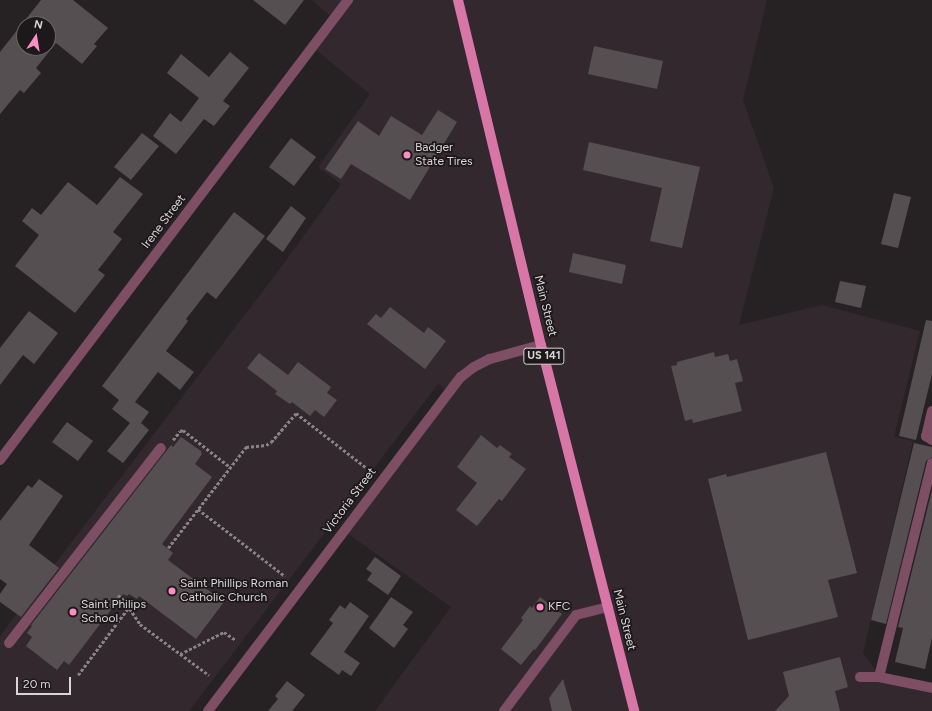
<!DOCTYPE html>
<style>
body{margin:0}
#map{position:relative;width:932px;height:711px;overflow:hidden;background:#262224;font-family:Figtree,sans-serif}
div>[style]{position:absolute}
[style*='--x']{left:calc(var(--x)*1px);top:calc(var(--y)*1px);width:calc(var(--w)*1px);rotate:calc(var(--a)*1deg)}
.built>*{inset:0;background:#33282d}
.building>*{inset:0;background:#554f51}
.path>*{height:2.5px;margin-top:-1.25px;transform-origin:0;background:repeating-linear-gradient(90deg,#878385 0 3px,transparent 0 5px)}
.lane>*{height:10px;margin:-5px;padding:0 5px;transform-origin:5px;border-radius:5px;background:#7e4e65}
.street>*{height:10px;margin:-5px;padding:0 5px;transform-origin:5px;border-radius:5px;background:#7e4e65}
.primary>*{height:10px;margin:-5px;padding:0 5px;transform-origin:5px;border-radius:5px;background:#d876a8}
.dots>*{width:11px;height:11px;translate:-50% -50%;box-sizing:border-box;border:2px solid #1d181a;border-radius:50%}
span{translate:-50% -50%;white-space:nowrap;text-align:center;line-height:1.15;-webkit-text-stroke:3.5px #1d181a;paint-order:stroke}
.shield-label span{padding:1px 3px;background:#1d181a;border:1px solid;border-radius:3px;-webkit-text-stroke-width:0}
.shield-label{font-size:11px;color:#d9d5d7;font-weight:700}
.poi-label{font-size:12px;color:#d9d5d7}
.left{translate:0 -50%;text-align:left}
.street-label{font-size:12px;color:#d9d5d7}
.north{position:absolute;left:16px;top:16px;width:40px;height:40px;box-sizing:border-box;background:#1d181a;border:1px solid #686466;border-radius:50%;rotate:12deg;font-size:11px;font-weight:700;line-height:16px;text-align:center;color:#d9d5d7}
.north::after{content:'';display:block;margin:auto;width:14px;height:18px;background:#fb8fc5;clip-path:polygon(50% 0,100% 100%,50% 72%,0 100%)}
.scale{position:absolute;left:16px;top:677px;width:55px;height:18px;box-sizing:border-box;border:2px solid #d9d5d7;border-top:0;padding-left:5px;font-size:12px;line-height:14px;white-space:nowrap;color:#d9d5d7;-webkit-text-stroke:3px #1d181a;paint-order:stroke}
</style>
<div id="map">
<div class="built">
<div style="clip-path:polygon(312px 0,767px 0,743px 100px,774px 188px,739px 325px,822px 305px,920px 331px,894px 437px,913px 441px,863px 653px,882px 679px,932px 691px,932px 711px,375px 711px,451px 607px,344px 531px,449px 392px,438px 384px,189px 711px,0 711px,0 636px,282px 266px,341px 184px,318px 167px,370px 94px,312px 47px,334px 19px)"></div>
</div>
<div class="building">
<div style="clip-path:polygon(evenodd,41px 0,73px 0,108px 28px,94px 44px,97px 46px,82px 64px,56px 43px,36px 68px,41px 73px,24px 93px,20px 90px,0 114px,0 52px,41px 0,24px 24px,48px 24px,48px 48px,24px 48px,24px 24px)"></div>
<div style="clip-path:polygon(253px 0,304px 0,285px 25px)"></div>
<div style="clip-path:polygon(594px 46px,663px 61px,657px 89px,588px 74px)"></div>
<div style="clip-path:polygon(230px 52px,249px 68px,223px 101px,230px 106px,214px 126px,204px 119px,176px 154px,153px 136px,170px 113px,181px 122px,199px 98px,167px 73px,181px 54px,209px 77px)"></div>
<div style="clip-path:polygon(438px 110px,457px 122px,410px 200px,351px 164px,341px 179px,325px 169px,358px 121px,379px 136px,391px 116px,422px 135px)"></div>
<div style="clip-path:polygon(142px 133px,159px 146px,131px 180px,114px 167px)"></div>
<div style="clip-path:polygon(291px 138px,316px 157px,294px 186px,269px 167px)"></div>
<div style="clip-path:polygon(589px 142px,700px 167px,682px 248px,650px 241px,662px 188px,583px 170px)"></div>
<div style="clip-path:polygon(120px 177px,143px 194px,113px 232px,122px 239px,98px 270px,105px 275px,75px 313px,15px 266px,39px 235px,22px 221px,32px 208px,41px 215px,68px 182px,97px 205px)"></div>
<div style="clip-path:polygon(894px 193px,911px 197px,898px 248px,881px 244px)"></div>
<div style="clip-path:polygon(291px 206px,306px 218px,283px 252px,266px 239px)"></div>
<div style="clip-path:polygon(234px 212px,265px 236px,216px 299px,207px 292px,186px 319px,188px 321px,166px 351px,194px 372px,180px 390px,158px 372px,135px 402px,149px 412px,141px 423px,149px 430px,123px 463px,107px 451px,130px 423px,112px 409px,119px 400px,102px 386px)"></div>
<div style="clip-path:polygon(573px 253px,626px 265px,622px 284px,569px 272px)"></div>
<div style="clip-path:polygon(840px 281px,866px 286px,861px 308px,835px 302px)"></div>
<div style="clip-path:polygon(390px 307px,424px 333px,428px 327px,446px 341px,425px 369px,367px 324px,376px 314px,381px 318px)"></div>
<div style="clip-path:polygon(29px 311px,58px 333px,34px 364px,23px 355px,0 385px,0 348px)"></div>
<div style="clip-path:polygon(926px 320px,932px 321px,932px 374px,916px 440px,899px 436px)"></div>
<div style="clip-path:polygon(714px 352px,715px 357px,728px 354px,730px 361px,737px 359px,743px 381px,735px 383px,742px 411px,693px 423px,692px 419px,685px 421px,671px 366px,677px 365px,677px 362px)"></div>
<div style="clip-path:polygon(259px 353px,288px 375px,298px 362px,331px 387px,327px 393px,337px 400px,324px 417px,315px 410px,310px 416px,292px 402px,290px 404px,275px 394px,277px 391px,247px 368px)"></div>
<div style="clip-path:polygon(67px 422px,93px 441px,78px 461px,52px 442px)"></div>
<div style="clip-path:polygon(481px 435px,497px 448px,500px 445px,512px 454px,509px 457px,526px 469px,502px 501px,499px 499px,477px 526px,456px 510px,477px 483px,457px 467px)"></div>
<div style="clip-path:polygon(181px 437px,201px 451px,202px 454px,195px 464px,212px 477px,162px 544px,173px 553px,168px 560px,224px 602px,196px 639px,139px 596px,137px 599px,129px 594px,127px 596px,123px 594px,69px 665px,64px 661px,57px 670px,26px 646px,32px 637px,27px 633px,32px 626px,31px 625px,171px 445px,173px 447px)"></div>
<div style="clip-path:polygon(914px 443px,932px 447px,932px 457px,926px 461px,886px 624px,871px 620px)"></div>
<div style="clip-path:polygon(826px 452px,857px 573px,828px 580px,838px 617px,748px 640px,708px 479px,726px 474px,727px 477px)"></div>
<div style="clip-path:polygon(39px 479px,63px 496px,29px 545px,59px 568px,21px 617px,0 602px,0 594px,7px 584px,0 579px,0 521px,28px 485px,32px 488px)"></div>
<div style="clip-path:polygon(932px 490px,932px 638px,925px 669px,895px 662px,903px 628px,898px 627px)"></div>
<div style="clip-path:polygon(375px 557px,401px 576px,388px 595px,367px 580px,372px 573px,366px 569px)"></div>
<div style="clip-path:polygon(391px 597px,413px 612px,403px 625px,408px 629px,394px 648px,369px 628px)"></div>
<div style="clip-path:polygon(540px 597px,562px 614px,535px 650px,534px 649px,521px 665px,501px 649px,523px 620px,521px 618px,530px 606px,532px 608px)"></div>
<div style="clip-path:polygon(350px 602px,369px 616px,344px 652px,360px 663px,351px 676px,342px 670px,339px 675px,310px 654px,333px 623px,329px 620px,340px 605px,345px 609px)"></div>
<div style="clip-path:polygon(840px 657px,848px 687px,835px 691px,840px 711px,775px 711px,789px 696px,783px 672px)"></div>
<div style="clip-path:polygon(563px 679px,572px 711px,552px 711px,549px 698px)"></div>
<div style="clip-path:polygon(287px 681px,305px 695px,292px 711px,268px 711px,278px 699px,275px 696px)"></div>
</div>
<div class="path">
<div style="--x:173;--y:440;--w:11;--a:-52"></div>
<div style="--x:180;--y:431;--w:3;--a:-18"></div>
<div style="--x:183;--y:430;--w:60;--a:38.2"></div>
<div style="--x:198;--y:509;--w:110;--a:37.6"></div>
<div style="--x:168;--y:548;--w:128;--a:-52.3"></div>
<div style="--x:246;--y:447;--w:20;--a:-6"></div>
<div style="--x:266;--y:445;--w:6;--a:-31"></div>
<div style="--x:271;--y:442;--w:38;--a:-49"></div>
<div style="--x:296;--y:413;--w:90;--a:37.8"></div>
<div style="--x:118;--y:595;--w:8;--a:40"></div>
<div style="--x:124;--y:600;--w:29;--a:56"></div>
<div style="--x:140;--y:624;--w:86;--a:36.5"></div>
<div style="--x:180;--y:654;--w:49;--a:-26.6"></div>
<div style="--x:224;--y:632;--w:14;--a:34"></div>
<div style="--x:78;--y:675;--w:85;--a:-53.1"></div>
</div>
<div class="lane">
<div style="--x:932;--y:411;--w:26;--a:103"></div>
<div style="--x:926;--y:436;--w:7;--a:34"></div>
<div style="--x:932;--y:463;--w:220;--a:103.9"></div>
<div style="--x:879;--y:677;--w:54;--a:11.7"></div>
<div style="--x:9;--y:643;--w:247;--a:-52.1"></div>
<div style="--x:860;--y:677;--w:19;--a:0"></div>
<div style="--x:504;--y:711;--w:120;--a:-53.1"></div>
<div style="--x:576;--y:615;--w:33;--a:-14"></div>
</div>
<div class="street">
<div style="--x:0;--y:460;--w:577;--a:-52.89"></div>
<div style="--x:208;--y:711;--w:419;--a:-52.9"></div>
<div style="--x:461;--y:377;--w:16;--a:-38"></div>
<div style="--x:474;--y:367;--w:18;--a:-27"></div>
<div style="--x:490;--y:359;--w:53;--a:-15.4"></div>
</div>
<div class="primary">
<div style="--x:458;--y:0;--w:355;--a:76.5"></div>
<div style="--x:541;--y:345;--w:378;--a:75.7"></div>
</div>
<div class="dots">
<div style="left:407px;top:155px;background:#fb8fc5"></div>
<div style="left:172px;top:591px;background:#fb8fc5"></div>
<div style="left:540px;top:607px;background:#fb8fc5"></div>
<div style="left:73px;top:612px;background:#fb8fc5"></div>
</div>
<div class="shield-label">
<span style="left:544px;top:356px">US 141</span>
</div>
<div class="poi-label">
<span class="left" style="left:415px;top:155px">Badger<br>State Tires</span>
<span class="left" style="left:180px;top:591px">Saint Phillips Roman<br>Catholic Church</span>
<span class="left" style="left:81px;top:612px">Saint Philips<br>School</span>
<span class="left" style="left:548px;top:607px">KFC</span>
</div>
<div class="street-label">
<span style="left:164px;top:222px;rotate:-53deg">Irene Street</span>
<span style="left:545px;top:306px;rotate:76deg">Main Street</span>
<span style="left:350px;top:501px;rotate:-53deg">Victoria Street</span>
<span style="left:624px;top:620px;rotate:76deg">Main Street</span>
</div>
<div class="north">N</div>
<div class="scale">20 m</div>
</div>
